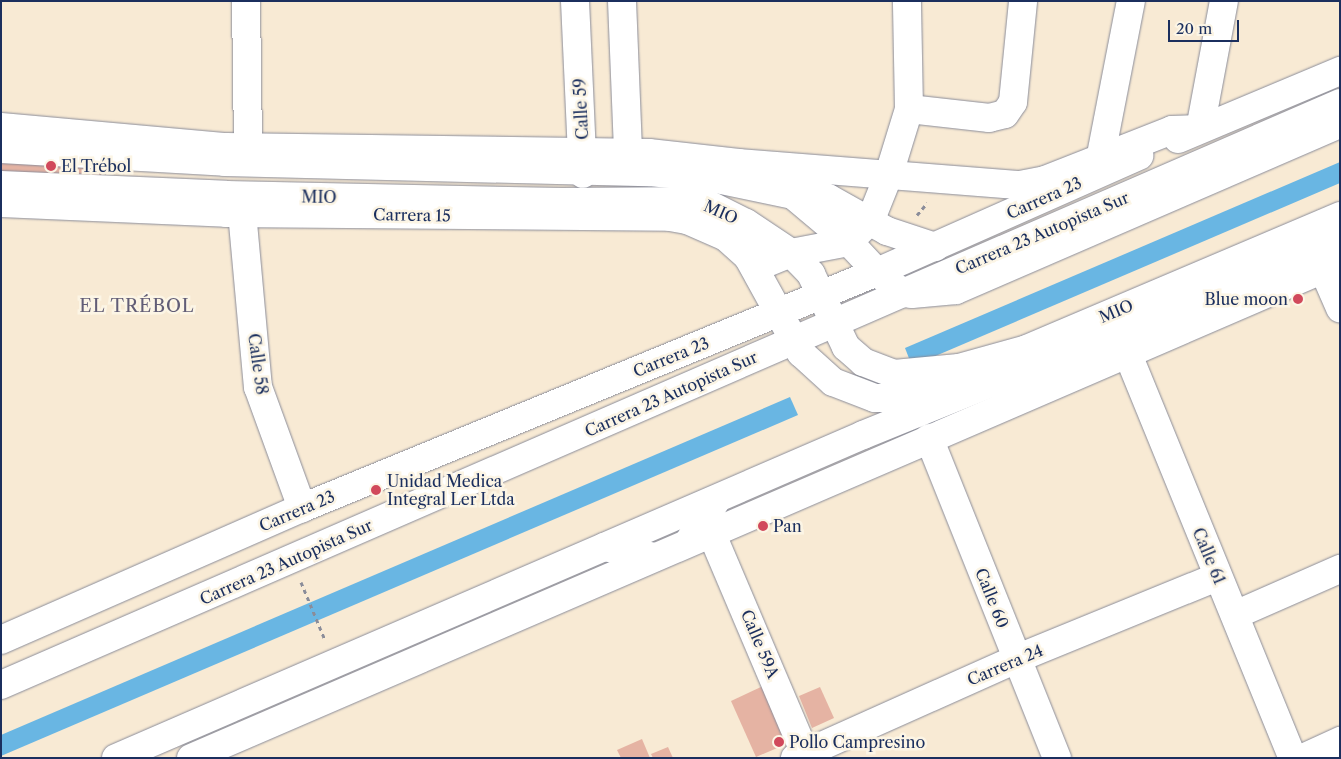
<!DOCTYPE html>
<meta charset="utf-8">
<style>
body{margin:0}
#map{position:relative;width:1341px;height:759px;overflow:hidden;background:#f8ead4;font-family:"Libre Caslon Text",serif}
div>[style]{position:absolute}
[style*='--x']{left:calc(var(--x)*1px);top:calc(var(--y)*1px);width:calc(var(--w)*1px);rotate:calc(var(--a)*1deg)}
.water>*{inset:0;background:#69b6e3}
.building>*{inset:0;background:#e5b3a3}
.path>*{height:3px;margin-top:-1.5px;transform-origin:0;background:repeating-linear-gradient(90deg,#8a8c99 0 4px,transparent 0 8px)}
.roads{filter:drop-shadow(0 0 1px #8a8c99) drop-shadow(0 0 1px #8a8c99)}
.minor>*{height:28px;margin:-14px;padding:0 14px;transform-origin:14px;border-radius:14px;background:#fff}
.major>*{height:28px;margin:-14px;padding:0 14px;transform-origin:14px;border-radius:14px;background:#fff}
.dots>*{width:14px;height:14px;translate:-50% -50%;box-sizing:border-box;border:2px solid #fcf5e5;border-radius:50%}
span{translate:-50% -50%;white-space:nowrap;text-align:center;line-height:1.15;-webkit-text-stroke:5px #fcf5e5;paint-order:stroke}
.street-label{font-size:16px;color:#1b2f5e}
.poi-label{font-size:16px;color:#1b2f5e}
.left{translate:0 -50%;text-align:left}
.right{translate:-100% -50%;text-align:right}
.neighbourhood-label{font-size:18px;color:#625d76;letter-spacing:1px}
.frame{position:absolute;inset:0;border:2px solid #1b2f5e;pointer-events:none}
.scale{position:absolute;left:1168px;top:20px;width:71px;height:22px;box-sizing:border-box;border:2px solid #1b2f5e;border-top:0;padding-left:6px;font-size:15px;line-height:18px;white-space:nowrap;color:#1b2f5e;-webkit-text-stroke:4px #fcf5e5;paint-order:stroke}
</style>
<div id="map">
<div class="water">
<div style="clip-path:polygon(1340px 162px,1340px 183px,912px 366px,905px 348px)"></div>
<div style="clip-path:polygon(790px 397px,798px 415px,1px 756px,1px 735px)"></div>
</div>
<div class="building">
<div style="clip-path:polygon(1px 155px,102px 159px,101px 180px,1px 176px)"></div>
<div style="clip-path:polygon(763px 686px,789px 743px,756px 757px,731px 701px)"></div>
<div style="clip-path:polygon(820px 687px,834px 718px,812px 728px,799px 696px)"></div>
<div style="clip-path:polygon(642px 739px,650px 758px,621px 758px,617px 750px)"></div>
<div style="clip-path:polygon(668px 747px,673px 758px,653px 758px,651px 754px)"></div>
</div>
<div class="path">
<div style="--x:917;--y:215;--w:16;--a:-50"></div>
<div style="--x:301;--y:582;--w:63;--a:67.5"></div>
</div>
<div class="roads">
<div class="minor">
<div style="--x:246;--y:1;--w:147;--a:89.2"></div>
<div style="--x:575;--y:1;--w:173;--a:87.4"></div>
<div style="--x:622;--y:1;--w:152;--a:87.7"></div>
<div style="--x:909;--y:109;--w:81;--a:6.4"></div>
<div style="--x:989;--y:118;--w:16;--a:-14"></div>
<div style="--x:1005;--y:114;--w:14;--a:-56"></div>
<div style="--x:1013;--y:102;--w:101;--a:-84.3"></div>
<div style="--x:1200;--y:129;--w:130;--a:-79.4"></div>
<div style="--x:1178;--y:139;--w:176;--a:-22.8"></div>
<div style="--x:1;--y:149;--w:224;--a:3.3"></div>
<div style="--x:225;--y:162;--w:424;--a:1.4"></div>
<div style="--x:649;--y:172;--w:63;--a:5.4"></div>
<div style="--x:712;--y:178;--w:83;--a:11.9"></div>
<div style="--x:793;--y:195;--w:73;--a:40"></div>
<div style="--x:849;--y:242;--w:41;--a:47"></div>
<div style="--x:877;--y:272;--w:33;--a:39"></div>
<div style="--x:903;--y:293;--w:9;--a:6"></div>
<div style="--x:912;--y:294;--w:44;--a:-5.2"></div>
<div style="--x:956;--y:290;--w:418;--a:-23.4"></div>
<div style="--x:1100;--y:160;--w:162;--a:-79"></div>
<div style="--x:889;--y:174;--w:68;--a:-72.9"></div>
<div style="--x:909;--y:109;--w:108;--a:-91.1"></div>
<div style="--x:1;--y:185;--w:225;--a:2.5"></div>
<div style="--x:226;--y:195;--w:336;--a:1.2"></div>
<div style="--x:562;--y:202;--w:140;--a:-0.4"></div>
<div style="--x:702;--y:201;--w:49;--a:26.6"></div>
<div style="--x:746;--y:223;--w:54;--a:33.7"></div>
<div style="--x:791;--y:253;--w:29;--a:46"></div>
<div style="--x:811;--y:274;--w:81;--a:64.4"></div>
<div style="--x:846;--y:347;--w:23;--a:41"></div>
<div style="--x:863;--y:362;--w:33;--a:21"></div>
<div style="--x:894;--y:374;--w:65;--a:-5.3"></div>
<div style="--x:959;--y:368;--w:71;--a:-15.6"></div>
<div style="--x:1027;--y:349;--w:340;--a:-23"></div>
<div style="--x:242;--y:212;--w:176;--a:84.8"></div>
<div style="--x:258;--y:387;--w:129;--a:70"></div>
<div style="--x:1323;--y:269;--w:43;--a:66.4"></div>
<div style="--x:1127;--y:352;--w:439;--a:67.8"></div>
<div style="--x:929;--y:438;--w:345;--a:68.2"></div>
<div style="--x:711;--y:532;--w:246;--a:67"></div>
<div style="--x:1235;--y:615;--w:115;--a:-23.7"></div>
<div style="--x:1;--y:640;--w:329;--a:-23.7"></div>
<div style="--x:302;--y:508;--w:622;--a:-22.31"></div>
<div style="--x:877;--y:272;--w:287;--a:-23.9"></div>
<div style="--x:191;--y:758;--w:1251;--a:-23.35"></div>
<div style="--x:795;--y:758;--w:242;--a:-24.1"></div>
<div style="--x:1016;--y:659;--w:217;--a:-22.2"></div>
<div style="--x:1303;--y:758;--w:41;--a:-24.7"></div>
</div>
<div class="major">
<div style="--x:1;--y:127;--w:226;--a:5.1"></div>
<div style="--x:226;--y:147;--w:423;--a:0.8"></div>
<div style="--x:649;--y:153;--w:90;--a:6.4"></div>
<div style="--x:738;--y:163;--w:283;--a:4.5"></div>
<div style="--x:1020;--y:185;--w:25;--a:-11"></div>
<div style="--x:1045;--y:180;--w:136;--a:-21.5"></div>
<div style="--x:1172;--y:130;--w:28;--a:-2"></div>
<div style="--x:768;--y:174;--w:65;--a:21.8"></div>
<div style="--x:828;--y:198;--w:68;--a:29.2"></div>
<div style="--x:887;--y:231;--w:51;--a:18.4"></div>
<div style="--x:1;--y:203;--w:225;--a:2.5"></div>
<div style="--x:226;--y:213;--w:444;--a:0.5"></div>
<div style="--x:670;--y:217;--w:17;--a:10"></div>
<div style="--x:687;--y:220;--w:43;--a:23.6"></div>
<div style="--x:726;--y:237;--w:30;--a:42"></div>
<div style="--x:748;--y:257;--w:110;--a:61.1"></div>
<div style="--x:801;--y:353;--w:43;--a:42.2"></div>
<div style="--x:833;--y:382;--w:45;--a:20.9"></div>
<div style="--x:875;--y:398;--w:27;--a:0"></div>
<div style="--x:902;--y:398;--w:44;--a:-10.5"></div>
<div style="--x:748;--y:257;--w:17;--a:24"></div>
<div style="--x:764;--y:264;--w:29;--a:-22"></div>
<div style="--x:791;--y:253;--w:59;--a:-10.7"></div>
<div style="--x:849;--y:242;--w:32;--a:-46"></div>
<div style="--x:871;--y:219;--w:48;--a:-68.2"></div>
<div style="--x:689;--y:541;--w:48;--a:-56"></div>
<div style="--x:604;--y:547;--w:52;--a:11.1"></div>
<div style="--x:1;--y:685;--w:1460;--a:-23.49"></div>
<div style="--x:116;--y:758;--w:814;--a:-23.38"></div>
<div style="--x:863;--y:435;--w:399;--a:-22.1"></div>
<div style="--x:1233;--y:285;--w:117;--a:-24.2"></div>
</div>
</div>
<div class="dots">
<div style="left:51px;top:166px;background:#d1495b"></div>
<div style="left:1298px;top:299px;background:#d1495b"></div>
<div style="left:376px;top:490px;background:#d1495b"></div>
<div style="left:763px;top:526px;background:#d1495b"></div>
<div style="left:779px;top:742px;background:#d1495b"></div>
</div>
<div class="street-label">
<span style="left:581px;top:109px;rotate:-93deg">Calle 59</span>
<span style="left:319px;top:197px;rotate:1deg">MIO</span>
<span style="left:1044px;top:198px;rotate:-24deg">Carrera 23</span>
<span style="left:721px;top:212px;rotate:24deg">MIO</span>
<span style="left:412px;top:215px;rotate:1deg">Carrera 15</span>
<span style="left:1042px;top:233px;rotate:-23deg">Carrera 23 Autopista Sur</span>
<span style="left:1116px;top:311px;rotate:-23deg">MIO</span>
<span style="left:671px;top:357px;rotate:-22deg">Carrera 23</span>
<span style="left:258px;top:364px;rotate:82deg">Calle 58</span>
<span style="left:671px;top:394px;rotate:-24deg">Carrera 23 Autopista Sur</span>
<span style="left:297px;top:511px;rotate:-23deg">Carrera 23</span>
<span style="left:1209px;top:556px;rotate:67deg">Calle 61</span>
<span style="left:286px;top:562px;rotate:-24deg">Carrera 23 Autopista Sur</span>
<span style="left:992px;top:598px;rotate:68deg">Calle 60</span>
<span style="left:760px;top:644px;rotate:67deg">Calle 59A</span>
<span style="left:1005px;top:665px;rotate:-23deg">Carrera 24</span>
</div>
<div class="poi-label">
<span class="left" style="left:61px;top:166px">El Trébol</span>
<span class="right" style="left:1288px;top:299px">Blue moon</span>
<span class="left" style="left:387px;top:490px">Unidad Medica<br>Integral Ler Ltda</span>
<span class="left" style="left:773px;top:526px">Pan</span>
<span class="left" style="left:789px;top:742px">Pollo Campresino</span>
</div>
<div class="neighbourhood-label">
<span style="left:137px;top:306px">EL TRÉBOL</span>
</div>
<div class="frame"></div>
<div class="scale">20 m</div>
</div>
